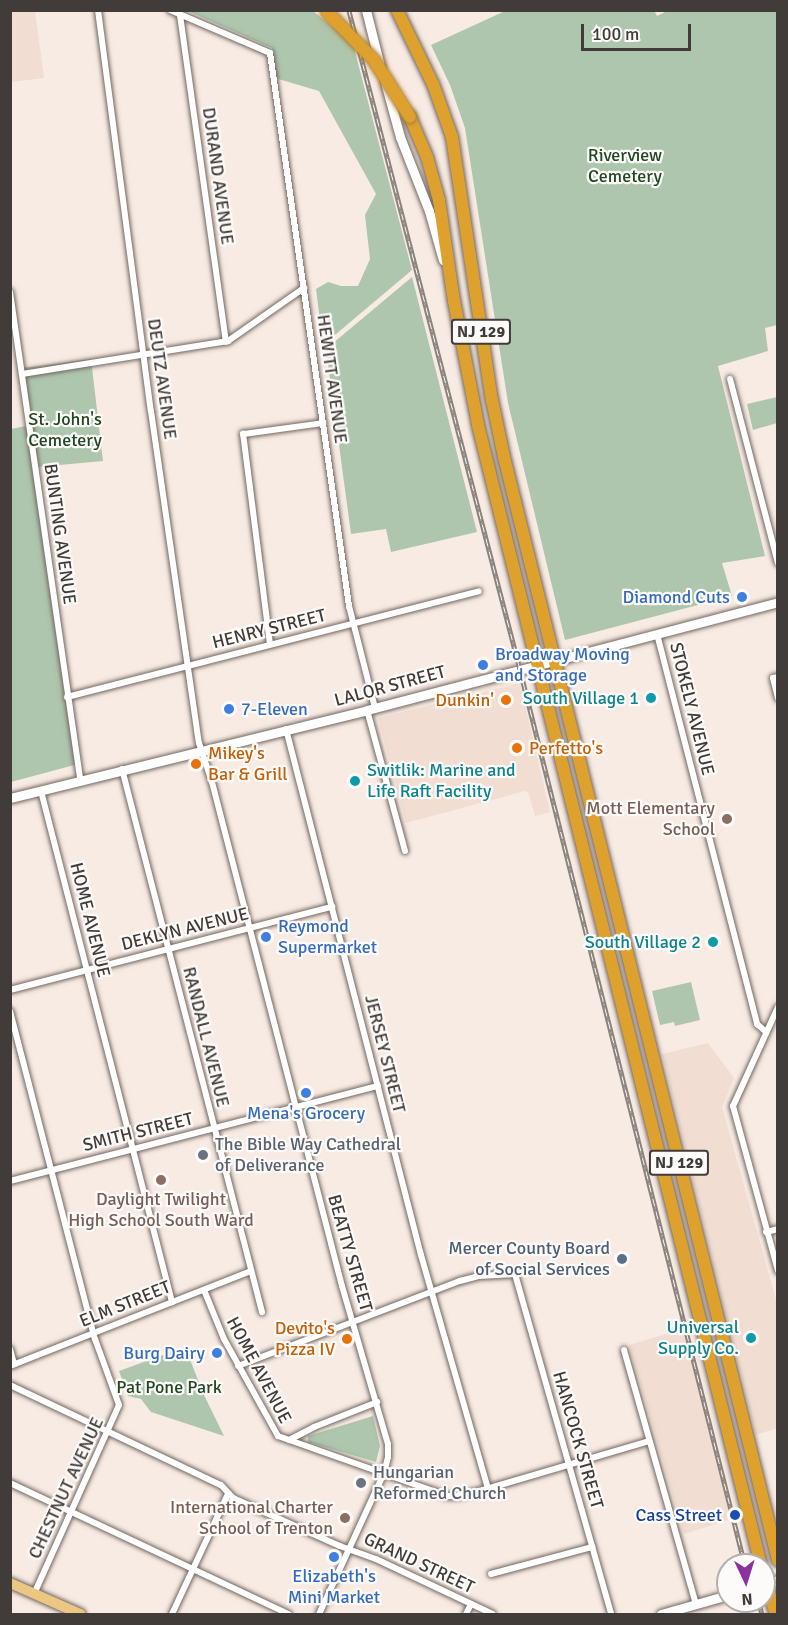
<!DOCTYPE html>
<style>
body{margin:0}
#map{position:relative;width:788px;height:1625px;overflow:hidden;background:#f8ebe3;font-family:Signika,sans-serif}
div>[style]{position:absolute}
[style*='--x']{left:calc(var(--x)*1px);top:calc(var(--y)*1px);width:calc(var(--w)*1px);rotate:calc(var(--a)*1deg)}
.built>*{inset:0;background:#f1ddd1}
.green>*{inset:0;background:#aec6ad}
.roads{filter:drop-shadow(0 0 2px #726761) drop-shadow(0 0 2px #726761)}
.street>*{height:6px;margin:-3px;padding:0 3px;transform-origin:3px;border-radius:3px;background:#fff}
.secondary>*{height:9px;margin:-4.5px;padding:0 4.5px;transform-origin:4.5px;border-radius:4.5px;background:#fff}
.primary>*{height:10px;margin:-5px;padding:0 5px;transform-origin:5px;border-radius:5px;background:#ecc781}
.highway>*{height:12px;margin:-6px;padding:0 6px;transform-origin:6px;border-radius:6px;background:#dfa12d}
.rail>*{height:4.5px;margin-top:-2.25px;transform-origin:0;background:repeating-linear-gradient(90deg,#fdfbf9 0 7px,#8a827d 0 14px);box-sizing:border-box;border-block:2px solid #8a827d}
.bridges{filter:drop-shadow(0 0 2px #a87e31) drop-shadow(0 0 2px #a87e31)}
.highway-bridge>*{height:12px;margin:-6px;padding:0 6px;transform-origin:6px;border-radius:6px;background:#dfa12d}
.dots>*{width:16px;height:16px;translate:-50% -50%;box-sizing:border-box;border:3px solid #fdfbf9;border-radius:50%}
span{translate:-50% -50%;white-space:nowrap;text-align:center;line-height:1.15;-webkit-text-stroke:4.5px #fdfbf9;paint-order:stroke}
.shield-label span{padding:2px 4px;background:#fdfbf9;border:2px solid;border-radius:4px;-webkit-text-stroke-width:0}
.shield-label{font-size:16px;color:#413c39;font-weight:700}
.park-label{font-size:18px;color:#224723}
.street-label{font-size:18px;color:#413c39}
.shop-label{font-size:18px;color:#366cbe}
.right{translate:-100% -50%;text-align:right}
.left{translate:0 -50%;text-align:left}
.culture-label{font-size:18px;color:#0d838f}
.food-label{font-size:18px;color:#c56008}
.education-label{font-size:18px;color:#785e54}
.worship-label{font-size:18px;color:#5b616d}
.service-label{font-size:18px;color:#4e5e75}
.transit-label{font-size:18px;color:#164399}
.frame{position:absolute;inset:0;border:12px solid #413c39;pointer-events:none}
.north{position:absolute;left:716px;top:1553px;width:60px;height:60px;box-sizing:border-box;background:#fdfbf9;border:2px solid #b2afac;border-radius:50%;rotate:176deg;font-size:16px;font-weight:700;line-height:24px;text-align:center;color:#413c39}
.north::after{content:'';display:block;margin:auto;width:21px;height:27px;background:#8a329f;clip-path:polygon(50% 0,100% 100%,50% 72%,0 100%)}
.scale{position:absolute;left:581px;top:24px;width:110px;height:27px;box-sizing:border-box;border:3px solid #413c39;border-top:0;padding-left:8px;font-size:18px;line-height:21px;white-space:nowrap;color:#413c39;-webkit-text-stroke:4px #fdfbf9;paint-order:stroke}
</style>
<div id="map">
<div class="built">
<div style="clip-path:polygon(10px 11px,35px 11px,44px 78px,11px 82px)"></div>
<div style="clip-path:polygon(520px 683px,550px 812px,535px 816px,528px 792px,525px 791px,406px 823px,378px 718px)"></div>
<div style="clip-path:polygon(708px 1043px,734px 1078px,722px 1107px,777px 1303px,777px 1428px,756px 1435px,662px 1054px)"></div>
<div style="clip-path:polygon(683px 1314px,732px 1508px,728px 1520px,684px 1534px,629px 1345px,667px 1334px)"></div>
</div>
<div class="green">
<div style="clip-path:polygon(654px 10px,657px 16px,669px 10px,777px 11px,777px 325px,765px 328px,768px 351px,718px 366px,765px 556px,722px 563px,732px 596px,565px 640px,508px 403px,465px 128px,450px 85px,431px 45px,505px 11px)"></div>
<div style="clip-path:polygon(188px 11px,313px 11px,353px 44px,412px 270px,323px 345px,316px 289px,328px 282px,341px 286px,358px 286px,370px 259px,365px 215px,376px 194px,319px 91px,275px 78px,272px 48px)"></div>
<div style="clip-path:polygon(412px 277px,477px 532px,391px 552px,386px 529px,351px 534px,326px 349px)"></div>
<div style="clip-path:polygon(91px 359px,103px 461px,38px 467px,78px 764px,11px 782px,11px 429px,31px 425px,23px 368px)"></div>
<div style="clip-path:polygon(777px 397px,777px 423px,753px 430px,747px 404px)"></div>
<div style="clip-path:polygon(691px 982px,700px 1020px,675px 1026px,674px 1022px,660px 1025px,652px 991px)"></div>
<div style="clip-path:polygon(185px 1347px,204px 1395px,224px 1436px,151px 1412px,141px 1399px,128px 1396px,119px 1371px)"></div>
<div style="clip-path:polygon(373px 1416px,380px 1446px,376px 1462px,308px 1442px,308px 1436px)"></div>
</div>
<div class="roads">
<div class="street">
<div style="--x:98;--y:10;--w:404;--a:82.5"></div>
<div style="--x:151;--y:411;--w:335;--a:81.8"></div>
<div style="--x:199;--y:743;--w:41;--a:71.6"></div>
<div style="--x:212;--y:782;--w:520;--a:75.54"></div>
<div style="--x:342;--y:1286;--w:165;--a:73.8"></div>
<div style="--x:388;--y:1444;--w:13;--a:90"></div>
<div style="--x:388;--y:1457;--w:16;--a:104"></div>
<div style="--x:384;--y:1473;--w:155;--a:114.7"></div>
<div style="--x:170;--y:10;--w:109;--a:23.3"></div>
<div style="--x:270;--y:53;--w:559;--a:81.87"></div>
<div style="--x:349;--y:606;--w:105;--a:75.7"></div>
<div style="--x:180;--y:15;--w:330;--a:82"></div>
<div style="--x:10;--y:292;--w:493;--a:81.8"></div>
<div style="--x:22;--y:374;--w:209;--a:-9.1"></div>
<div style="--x:228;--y:341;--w:93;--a:-34.9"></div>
<div style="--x:730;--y:379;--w:190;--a:75.4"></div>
<div style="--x:657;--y:634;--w:403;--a:75.6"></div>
<div style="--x:757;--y:1024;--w:11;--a:41"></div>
<div style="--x:270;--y:644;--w:212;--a:-97.3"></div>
<div style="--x:243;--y:434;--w:81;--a:-7.8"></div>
<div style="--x:778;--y:677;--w:5;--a:169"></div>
<div style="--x:773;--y:678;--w:21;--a:76"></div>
<div style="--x:67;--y:697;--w:425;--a:-14.4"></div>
<div style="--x:367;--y:710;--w:146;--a:74.9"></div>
<div style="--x:286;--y:729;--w:543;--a:75.61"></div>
<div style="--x:421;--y:1255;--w:243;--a:74"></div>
<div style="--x:122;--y:769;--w:561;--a:75.54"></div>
<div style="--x:41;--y:791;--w:528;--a:75.62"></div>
<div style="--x:10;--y:990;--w:333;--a:-14.5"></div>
<div style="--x:778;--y:1007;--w:109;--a:114.4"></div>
<div style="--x:733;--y:1106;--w:171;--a:74.7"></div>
<div style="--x:10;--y:1011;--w:339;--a:75.5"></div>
<div style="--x:95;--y:1339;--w:70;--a:70"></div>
<div style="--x:119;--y:1405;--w:207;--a:114.2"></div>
<div style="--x:10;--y:1181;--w:380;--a:-14.5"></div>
<div style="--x:766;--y:1232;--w:12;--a:-14"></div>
<div style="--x:204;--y:1290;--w:53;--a:67.8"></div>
<div style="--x:224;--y:1339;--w:111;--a:60.9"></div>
<div style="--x:278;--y:1436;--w:179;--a:19.5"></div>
<div style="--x:447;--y:1496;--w:11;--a:0"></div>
<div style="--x:458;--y:1496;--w:26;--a:-13"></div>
<div style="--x:483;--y:1490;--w:173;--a:-16.4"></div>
<div style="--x:10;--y:1349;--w:16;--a:75"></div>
<div style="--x:624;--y:1350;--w:264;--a:74.2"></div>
<div style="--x:10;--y:1366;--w:259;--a:-21.5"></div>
<div style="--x:238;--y:1366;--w:238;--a:-21"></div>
<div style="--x:460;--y:1281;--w:20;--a:-15"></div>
<div style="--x:479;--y:1276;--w:36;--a:-3"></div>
<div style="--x:515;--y:1274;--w:353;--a:74.2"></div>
<div style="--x:10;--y:1385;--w:233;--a:25.4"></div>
<div style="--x:221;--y:1485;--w:18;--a:47"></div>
<div style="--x:233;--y:1498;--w:117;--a:24.2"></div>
<div style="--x:340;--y:1546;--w:38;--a:20"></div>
<div style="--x:376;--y:1559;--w:129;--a:25.2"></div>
<div style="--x:289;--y:1440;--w:28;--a:-27"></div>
<div style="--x:314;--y:1427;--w:68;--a:-21.6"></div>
<div style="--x:10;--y:1483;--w:308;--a:25.2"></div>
<div style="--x:491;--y:1574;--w:105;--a:-15"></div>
<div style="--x:172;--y:1614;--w:132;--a:-65"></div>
<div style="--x:466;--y:1614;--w:11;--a:-63"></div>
</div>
<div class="secondary">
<div style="--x:366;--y:10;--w:58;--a:76"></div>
<div style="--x:385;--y:82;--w:57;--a:74.7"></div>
<div style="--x:400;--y:137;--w:79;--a:68.6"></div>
<div style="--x:429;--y:211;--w:51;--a:74.1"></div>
<div style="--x:10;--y:798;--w:368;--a:-13.8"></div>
<div style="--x:367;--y:710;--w:425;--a:-14.7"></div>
<div style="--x:764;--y:1585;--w:15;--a:-20"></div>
<div style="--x:661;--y:1614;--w:70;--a:-15.8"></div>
</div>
<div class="primary">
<div style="--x:10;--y:1583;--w:77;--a:23.9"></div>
</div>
<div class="highway">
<div style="--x:397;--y:10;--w:82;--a:64.1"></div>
<div style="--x:433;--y:84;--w:56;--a:70.3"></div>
<div style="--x:452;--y:137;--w:266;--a:81.4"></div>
<div style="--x:492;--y:400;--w:58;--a:78.1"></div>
<div style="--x:504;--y:457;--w:1137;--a:76.05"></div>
<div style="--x:410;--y:117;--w:43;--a:67"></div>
<div style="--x:427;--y:157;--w:45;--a:74.4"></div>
<div style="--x:439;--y:200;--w:102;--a:81.6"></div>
<div style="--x:454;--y:301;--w:126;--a:79"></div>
<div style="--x:478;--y:425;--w:1175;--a:76.06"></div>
<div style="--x:764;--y:1577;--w:39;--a:72"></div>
</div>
</div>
<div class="rail">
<div style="--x:349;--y:10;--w:681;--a:75.45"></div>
<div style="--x:520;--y:669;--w:924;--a:75.9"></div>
<div style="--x:759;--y:1601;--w:13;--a:77"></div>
</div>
<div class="bridges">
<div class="highway-bridge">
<div style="--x:327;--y:12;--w:67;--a:45.6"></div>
<div style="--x:374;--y:60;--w:67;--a:57.7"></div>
</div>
</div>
<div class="dots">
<div style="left:742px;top:597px;background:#3f7fe0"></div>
<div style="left:483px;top:665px;background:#3f7fe0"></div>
<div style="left:651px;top:698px;background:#0f9aa8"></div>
<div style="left:506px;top:700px;background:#e8710a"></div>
<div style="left:229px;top:709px;background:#3f7fe0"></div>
<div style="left:517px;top:748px;background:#e8710a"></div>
<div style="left:196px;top:764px;background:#e8710a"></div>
<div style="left:355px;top:781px;background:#0f9aa8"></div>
<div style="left:727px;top:819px;background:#8d6e63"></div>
<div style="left:266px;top:937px;background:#3f7fe0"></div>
<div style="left:713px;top:942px;background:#0f9aa8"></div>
<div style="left:306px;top:1093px;background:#3f7fe0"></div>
<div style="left:203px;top:1155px;background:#6b7280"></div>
<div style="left:161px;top:1180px;background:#8d6e63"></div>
<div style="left:622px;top:1259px;background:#5c6f8a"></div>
<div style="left:751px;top:1338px;background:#0f9aa8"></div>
<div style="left:347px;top:1339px;background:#e8710a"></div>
<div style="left:217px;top:1353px;background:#3f7fe0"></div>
<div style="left:361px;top:1483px;background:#6b7280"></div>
<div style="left:735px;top:1515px;background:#1a4fb4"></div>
<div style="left:345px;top:1518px;background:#8d6e63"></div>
<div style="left:334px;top:1557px;background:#3f7fe0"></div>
</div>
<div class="shield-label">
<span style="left:481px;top:332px">NJ 129</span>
<span style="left:679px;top:1163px">NJ 129</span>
</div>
<div class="park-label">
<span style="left:625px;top:166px">Riverview<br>Cemetery</span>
<span style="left:65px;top:430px">St. John's<br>Cemetery</span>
<span style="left:169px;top:1387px">Pat Pone Park</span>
</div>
<div class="street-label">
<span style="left:218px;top:176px;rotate:82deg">DURAND AVENUE</span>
<span style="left:162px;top:379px;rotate:82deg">DEUTZ AVENUE</span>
<span style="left:332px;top:379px;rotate:82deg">HEWITT AVENUE</span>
<span style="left:60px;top:534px;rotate:82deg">BUNTING AVENUE</span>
<span style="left:269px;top:629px;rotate:-14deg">HENRY STREET</span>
<span style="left:390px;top:686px;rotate:-15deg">LALOR STREET</span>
<span style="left:692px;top:709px;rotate:76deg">STOKELY AVENUE</span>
<span style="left:90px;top:920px;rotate:76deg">HOME AVENUE</span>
<span style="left:185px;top:929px;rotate:-14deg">DEKLYN AVENUE</span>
<span style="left:206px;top:1037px;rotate:76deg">RANDALL AVENUE</span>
<span style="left:385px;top:1054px;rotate:76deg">JERSEY STREET</span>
<span style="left:138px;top:1132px;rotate:-14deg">SMITH STREET</span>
<span style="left:350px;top:1253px;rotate:74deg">BEATTY STREET</span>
<span style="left:125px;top:1304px;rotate:-22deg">ELM STREET</span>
<span style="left:259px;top:1370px;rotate:62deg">HOME AVENUE</span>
<span style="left:578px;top:1440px;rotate:74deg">HANCOCK STREET</span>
<span style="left:66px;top:1488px;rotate:-65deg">CHESTNUT AVENUE</span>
<span style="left:419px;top:1563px;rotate:25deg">GRAND STREET</span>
</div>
<div class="shop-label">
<span class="right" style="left:730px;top:597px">Diamond Cuts</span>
<span class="left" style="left:495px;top:665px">Broadway Moving<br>and Storage</span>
<span class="left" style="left:241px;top:709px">7-Eleven</span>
<span class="left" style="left:278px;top:937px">Reymond<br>Supermarket</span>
<span style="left:306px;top:1113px">Mena's Grocery</span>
<span class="right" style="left:205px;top:1353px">Burg Dairy</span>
<span style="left:334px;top:1587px">Elizabeth's<br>Mini Market</span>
</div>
<div class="culture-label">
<span class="right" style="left:639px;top:698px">South Village 1</span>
<span class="left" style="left:367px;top:781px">Switlik: Marine and<br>Life Raft Facility</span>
<span class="right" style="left:701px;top:942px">South Village 2</span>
<span class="right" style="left:739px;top:1338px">Universal<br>Supply Co.</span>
</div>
<div class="food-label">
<span class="right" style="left:494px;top:700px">Dunkin'</span>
<span class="left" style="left:529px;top:748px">Perfetto's</span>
<span class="left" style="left:208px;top:764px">Mikey's<br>Bar &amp; Grill</span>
<span class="right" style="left:335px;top:1339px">Devito's<br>Pizza IV</span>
</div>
<div class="education-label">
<span class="right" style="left:715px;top:819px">Mott Elementary<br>School</span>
<span style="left:161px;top:1210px">Daylight Twilight<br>High School South Ward</span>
<span class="right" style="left:333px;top:1518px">International Charter<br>School of Trenton</span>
</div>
<div class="worship-label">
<span class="left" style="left:215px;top:1155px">The Bible Way Cathedral<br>of Deliverance</span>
<span class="left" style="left:373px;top:1483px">Hungarian<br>Reformed Church</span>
</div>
<div class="service-label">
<span class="right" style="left:610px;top:1259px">Mercer County Board<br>of Social Services</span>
</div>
<div class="transit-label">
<span class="right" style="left:722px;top:1515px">Cass Street</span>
</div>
<div class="frame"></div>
<div class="north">N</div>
<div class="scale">100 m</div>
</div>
